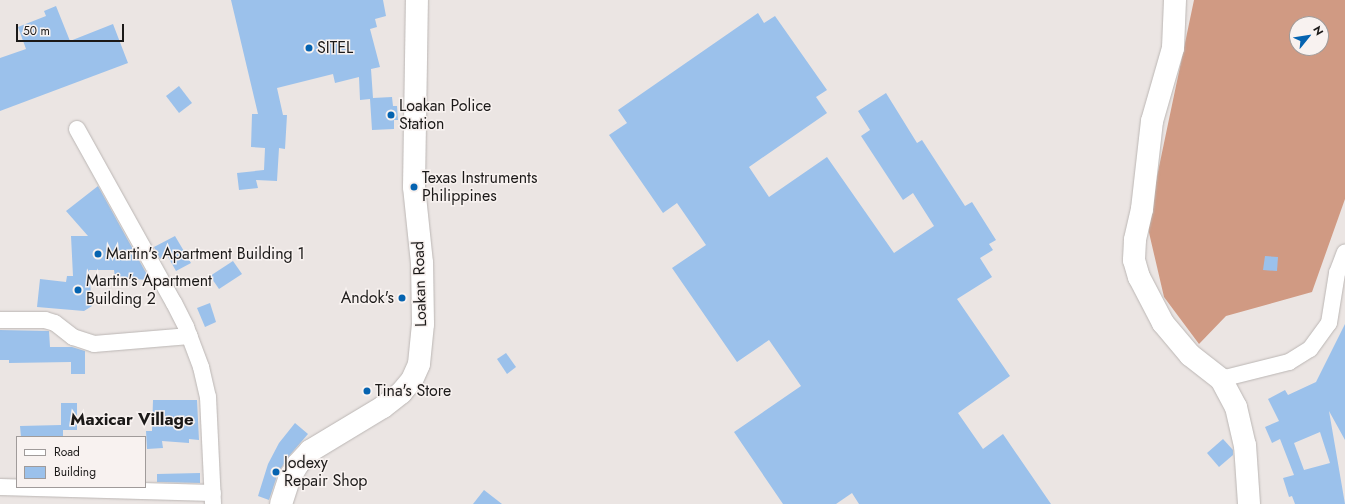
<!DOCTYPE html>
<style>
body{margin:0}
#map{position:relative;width:1345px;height:504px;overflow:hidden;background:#ebe5e3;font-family:Jost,sans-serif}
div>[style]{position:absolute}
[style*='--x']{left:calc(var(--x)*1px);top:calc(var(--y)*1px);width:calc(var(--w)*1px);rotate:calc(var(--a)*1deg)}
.forest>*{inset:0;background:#d09a83}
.building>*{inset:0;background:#9bc1eb}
.roads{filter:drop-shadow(0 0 1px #bbb6b4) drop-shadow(0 0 1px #bbb6b4)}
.minor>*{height:16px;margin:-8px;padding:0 8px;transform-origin:8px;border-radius:8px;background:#fff}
.secondary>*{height:22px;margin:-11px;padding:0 11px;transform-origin:11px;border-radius:11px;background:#fff}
.dots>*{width:11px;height:11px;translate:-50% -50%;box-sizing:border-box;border:2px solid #f8f2f0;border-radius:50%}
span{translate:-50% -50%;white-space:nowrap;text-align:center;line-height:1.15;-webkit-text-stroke:3px #f8f2f0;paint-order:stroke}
.poi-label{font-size:16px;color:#1b1918}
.left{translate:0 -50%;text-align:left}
.right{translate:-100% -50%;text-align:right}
.street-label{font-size:16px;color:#1b1918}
.neighbourhood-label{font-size:17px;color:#1b1918;font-weight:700}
.legend{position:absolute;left:16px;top:436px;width:130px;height:52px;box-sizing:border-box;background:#f8f2f0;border:1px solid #a09b9a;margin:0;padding:5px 7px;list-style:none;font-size:12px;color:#1b1918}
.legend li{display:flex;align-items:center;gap:8px;height:20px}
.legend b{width:20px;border:1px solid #a09b9a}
.north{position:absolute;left:1289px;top:16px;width:40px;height:40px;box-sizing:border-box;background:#f8f2f0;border:1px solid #a09b9a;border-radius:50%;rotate:60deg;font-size:11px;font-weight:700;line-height:16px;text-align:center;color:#1b1918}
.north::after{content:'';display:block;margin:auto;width:14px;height:18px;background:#0563b0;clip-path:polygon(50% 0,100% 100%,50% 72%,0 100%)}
.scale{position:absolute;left:16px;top:24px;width:108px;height:18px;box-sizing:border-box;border:2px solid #1b1918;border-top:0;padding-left:5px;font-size:12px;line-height:14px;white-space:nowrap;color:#1b1918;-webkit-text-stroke:3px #f8f2f0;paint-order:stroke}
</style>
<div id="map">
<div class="forest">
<div style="clip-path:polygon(evenodd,1194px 0,1345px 0,1345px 199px,1312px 292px,1226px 316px,1199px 344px,1164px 297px,1147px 224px,1194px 0,1297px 24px,1321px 24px,1321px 48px,1297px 48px,1297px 24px)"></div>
</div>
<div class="building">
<div style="clip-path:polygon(231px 0,383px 0,386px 16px,375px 19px,377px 27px,370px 29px,380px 67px,371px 69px,373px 98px,392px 97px,393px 106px,397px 106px,398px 120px,394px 120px,394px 129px,372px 130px,370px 99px,360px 100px,359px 77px,335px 83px,333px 74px,277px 88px,283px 115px,287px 115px,285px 149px,279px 148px,277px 181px,256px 180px,258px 188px,239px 190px,237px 173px,264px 170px,265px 148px,251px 147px,252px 114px,258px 114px)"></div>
<div style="clip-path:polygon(56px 6px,70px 41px,113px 24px,128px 63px,0 111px,0 58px,26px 49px,18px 27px,46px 16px,44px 11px)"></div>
<div style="clip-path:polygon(758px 13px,764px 23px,775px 16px,827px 90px,816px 97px,827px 113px,749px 167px,769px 197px,827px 157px,894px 253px,934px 226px,913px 193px,903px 200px,861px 136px,870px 130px,858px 111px,886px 93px,917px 143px,922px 140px,965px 206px,972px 202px,996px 240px,989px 244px,993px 250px,980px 258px,992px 277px,957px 299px,1010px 376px,958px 413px,983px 449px,1003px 434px,1051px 504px,859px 504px,852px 493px,836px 504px,783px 504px,734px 432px,801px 386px,769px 340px,737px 362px,672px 268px,706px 245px,677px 203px,663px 213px,609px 135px,627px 123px,618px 110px)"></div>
<div style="clip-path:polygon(179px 86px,192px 103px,179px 113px,166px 96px)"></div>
<div style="clip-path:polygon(98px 186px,150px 280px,115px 278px,114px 270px,89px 270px,92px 306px,84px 311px,37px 307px,40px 279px,66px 282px,67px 276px,73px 276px,71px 236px,88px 236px,66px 211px)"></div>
<div style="clip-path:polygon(175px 236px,191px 263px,176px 271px,167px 255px,160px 259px,154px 247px)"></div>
<div style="clip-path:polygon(1265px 256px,1278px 257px,1277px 271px,1263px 270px)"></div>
<div style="clip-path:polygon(233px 261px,242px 274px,219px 289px,210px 276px)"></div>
<div style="clip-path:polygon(210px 303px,216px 322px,205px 327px,197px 308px)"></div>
<div style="clip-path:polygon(evenodd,1345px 324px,1345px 440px,1329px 411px,1345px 504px,1295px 504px,1292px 496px,1289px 497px,1283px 478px,1294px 475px,1280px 439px,1272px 443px,1265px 427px,1279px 421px,1268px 399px,1285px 390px,1288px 395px,1316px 382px,1345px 324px,1320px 432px,1330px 463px,1304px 470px,1294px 443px,1320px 432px)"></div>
<div style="clip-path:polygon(0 330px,49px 331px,50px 347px,72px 347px,85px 351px,85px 374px,71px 374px,71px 362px,9px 363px,9px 360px,0 360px)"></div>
<div style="clip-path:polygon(506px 353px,516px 367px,507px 374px,497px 359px)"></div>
<div style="clip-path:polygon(153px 400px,197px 400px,199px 440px,189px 439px,189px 443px,162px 441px,163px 448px,147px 449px,146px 431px,152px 431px)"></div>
<div style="clip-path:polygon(61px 403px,77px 403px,77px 430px,63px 430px,63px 437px,21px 437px,20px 426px,61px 425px)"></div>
<div style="clip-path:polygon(295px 423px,308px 434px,289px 456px,278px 473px,269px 500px,258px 496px,268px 464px,279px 443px)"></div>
<div style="clip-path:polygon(1223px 439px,1233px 450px,1233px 455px,1219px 467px,1207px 453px)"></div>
<div style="clip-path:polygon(200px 473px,200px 483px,157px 482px,157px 474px)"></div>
<div style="clip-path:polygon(484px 490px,502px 504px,473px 504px)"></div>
</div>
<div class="roads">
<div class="minor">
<div style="--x:77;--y:129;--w:199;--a:60.9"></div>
<div style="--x:174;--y:303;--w:27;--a:63"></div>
<div style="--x:186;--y:327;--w:43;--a:69.4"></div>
<div style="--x:201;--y:367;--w:31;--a:77"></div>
<div style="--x:208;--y:397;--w:107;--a:87.3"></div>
<div style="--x:0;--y:320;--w:45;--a:0"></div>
<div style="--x:45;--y:320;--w:10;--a:17"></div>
<div style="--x:55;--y:323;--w:23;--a:38"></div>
<div style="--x:73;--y:337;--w:22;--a:18"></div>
<div style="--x:94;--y:344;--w:96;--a:-4.8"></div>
<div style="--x:1221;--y:379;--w:70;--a:-14"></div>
<div style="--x:1289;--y:362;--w:25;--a:-32"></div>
<div style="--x:1310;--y:349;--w:32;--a:-54"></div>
<div style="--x:1329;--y:323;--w:51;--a:-80.9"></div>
<div style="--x:1337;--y:273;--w:22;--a:-69"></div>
<div style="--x:0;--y:487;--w:213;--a:1.6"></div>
</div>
<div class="secondary">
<div style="--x:1175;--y:0;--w:48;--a:92.4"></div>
<div style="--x:1173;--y:48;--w:76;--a:106"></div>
<div style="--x:1152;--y:121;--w:89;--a:96.5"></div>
<div style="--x:1142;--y:209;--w:32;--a:103"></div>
<div style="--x:1135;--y:240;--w:20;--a:93"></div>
<div style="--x:1134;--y:260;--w:18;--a:74"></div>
<div style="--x:1139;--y:277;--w:52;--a:62.4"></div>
<div style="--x:1163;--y:323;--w:42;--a:49.8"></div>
<div style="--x:1190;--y:355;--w:39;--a:38"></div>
<div style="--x:1221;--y:379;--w:32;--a:62"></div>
<div style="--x:1236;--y:407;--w:39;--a:77"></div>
<div style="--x:1245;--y:445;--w:59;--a:86.1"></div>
<div style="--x:281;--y:504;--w:26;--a:-72"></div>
<div style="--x:289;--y:479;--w:17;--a:-59"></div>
<div style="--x:298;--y:464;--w:18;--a:-47"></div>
<div style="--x:310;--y:451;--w:85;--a:-31.1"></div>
<div style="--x:383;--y:407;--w:23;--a:-38"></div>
<div style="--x:401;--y:393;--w:17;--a:-50"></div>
<div style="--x:412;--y:380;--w:17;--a:-66"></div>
<div style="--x:419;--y:364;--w:40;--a:-84.3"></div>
<div style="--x:423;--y:324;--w:61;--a:-90.9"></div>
<div style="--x:422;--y:263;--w:76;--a:-96"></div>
<div style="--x:414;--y:187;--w:187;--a:-89.1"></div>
</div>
</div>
<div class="dots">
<div style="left:309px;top:48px;background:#0563b0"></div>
<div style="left:391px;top:115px;background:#0563b0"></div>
<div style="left:414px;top:187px;background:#0563b0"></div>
<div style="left:98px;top:254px;background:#0563b0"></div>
<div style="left:78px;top:290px;background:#0563b0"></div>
<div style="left:402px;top:298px;background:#0563b0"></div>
<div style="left:367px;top:391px;background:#0563b0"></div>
<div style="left:276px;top:472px;background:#0563b0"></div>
</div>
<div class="poi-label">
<span class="left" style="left:317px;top:48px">SITEL</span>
<span class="left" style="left:399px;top:115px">Loakan Police<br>Station</span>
<span class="left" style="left:422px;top:187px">Texas Instruments<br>Philippines</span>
<span class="left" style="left:106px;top:254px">Martin's Apartment Building 1</span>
<span class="left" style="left:86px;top:290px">Martin's Apartment<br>Building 2</span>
<span class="right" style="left:394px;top:298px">Andok's</span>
<span class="left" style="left:375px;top:391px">Tina's Store</span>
<span class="left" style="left:284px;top:472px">Jodexy<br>Repair Shop</span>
</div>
<div class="street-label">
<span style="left:420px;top:284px;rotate:-92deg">Loakan Road</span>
</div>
<div class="neighbourhood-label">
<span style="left:132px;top:420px">Maxicar Village</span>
</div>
<ul class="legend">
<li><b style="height:5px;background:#fff"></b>Road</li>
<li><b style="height:11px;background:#9bc1eb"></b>Building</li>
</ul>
<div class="north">N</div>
<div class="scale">50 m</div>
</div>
